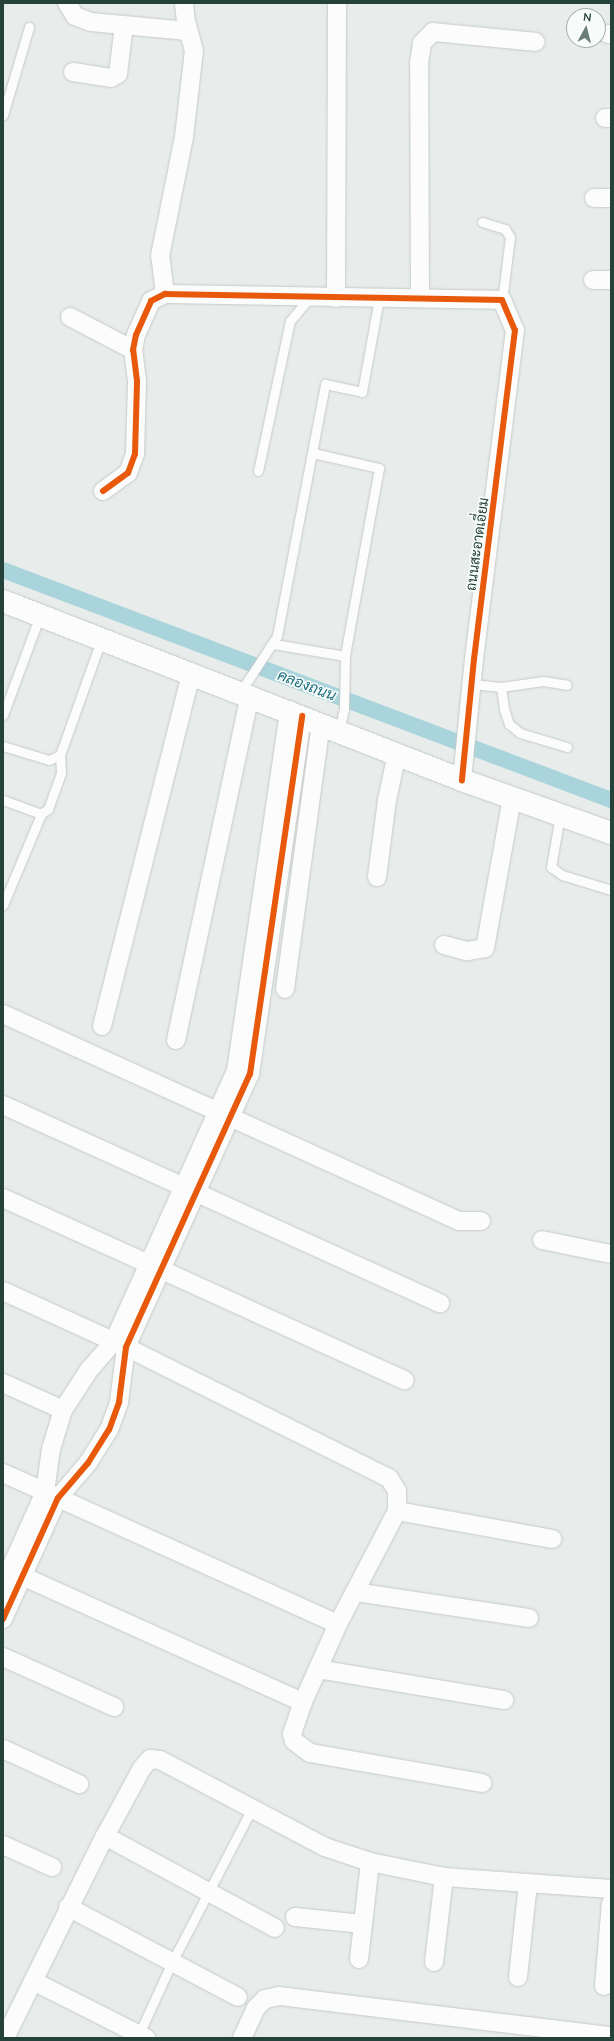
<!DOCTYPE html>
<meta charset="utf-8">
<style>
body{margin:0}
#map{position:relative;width:614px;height:2041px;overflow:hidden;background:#e8edeb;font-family:Mulish,Sarabun,sans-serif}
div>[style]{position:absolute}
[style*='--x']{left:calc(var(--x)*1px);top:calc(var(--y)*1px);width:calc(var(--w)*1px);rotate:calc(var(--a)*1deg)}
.canal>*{height:16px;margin:-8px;padding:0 8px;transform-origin:8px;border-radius:8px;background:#a9d4db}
.roads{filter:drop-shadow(0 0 1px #c5cac8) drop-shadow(0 0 1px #c5cac8)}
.service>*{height:9px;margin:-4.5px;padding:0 4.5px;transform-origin:4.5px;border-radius:4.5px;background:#fcfcfc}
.minor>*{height:18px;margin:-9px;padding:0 9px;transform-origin:9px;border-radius:9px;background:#fcfcfc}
.tertiary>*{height:22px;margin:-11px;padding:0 11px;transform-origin:11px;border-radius:11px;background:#fcfcfc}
.cycleway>*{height:6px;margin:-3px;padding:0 3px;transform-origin:3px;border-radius:3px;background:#e8590c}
span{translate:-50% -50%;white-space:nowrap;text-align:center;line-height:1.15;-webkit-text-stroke:3.5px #f7fbf9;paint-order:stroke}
.street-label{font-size:14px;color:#24423a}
.water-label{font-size:15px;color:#1c6f80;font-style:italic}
.frame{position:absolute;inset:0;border:4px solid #24423a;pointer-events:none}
.north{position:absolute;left:566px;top:8px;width:40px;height:40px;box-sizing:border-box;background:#f7fbf9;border:1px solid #a3b1ad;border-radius:50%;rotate:7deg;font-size:11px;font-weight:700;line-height:16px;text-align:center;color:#24423a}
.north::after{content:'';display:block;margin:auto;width:14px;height:18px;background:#697e78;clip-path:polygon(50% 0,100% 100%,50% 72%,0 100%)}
</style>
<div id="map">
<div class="canal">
<div style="--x:3;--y:570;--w:650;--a:20.72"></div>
</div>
<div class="roads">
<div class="service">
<div style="--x:3;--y:115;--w:92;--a:-73.5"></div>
<div style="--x:482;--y:222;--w:24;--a:17"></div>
<div style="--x:505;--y:229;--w:9;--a:58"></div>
<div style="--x:510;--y:237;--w:64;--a:97.2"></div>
<div style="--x:313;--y:453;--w:68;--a:12.8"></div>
<div style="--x:379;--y:468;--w:191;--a:100.3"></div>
<div style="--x:345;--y:656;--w:53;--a:91.1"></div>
<div style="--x:344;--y:709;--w:22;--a:103"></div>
<div style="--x:258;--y:471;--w:153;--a:-78"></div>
<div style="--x:290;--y:321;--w:31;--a:-50"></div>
<div style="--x:274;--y:644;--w:72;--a:9.6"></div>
<div style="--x:472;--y:684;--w:29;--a:6"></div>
<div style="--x:501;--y:687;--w:42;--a:-8.1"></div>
<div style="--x:543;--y:681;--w:24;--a:9"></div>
<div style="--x:501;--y:687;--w:22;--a:82"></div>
<div style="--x:504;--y:709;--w:16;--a:72"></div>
<div style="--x:509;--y:724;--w:14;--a:39"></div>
<div style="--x:520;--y:733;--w:49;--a:16.6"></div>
<div style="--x:241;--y:691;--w:66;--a:-56.8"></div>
<div style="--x:277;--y:636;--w:257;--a:-79.2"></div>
<div style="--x:325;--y:384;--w:38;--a:12"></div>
<div style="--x:362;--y:392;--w:96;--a:-79.7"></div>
<div style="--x:3;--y:715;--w:107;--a:-69.7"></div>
<div style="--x:3;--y:746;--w:48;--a:16.9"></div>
<div style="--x:49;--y:760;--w:12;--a:-24"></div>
<div style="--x:60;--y:755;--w:124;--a:-70.3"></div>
<div style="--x:3;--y:800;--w:40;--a:20.2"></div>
<div style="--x:41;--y:814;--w:9;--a:-36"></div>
<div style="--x:48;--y:809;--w:38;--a:-70"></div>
<div style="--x:61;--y:773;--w:18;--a:-93"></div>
<div style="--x:560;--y:815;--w:53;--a:99.8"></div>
<div style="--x:551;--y:867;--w:14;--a:36"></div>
<div style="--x:562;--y:875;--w:51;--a:17"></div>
<div style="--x:3;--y:905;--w:99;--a:-67.3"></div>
<div style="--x:139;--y:2034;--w:79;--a:-65.4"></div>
<div style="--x:172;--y:1962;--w:174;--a:-62.5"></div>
</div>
<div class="minor">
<div style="--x:67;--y:3;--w:15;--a:58"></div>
<div style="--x:75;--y:16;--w:17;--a:21"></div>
<div style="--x:91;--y:22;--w:97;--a:5.3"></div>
<div style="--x:608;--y:34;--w:3;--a:0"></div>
<div style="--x:73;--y:72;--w:38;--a:9"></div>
<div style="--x:111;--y:78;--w:8;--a:-30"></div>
<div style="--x:118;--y:74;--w:49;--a:-83"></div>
<div style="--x:605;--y:118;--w:6;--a:0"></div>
<div style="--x:594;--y:198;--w:17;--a:0"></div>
<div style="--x:593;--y:280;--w:18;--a:0"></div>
<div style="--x:165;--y:294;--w:38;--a:-97"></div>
<div style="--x:160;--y:256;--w:121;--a:-78.6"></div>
<div style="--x:184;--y:137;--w:87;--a:-83.4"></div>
<div style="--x:194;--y:51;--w:30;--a:-105"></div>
<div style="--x:186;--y:22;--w:19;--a:-96"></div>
<div style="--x:336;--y:298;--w:295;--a:-89.8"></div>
<div style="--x:420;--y:298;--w:235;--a:-90.2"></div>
<div style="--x:419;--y:63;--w:20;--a:-81"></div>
<div style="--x:422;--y:43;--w:16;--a:-45"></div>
<div style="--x:433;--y:32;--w:103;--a:5.5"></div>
<div style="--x:70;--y:317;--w:71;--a:27.6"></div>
<div style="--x:103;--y:491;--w:31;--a:-36"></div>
<div style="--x:128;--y:473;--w:20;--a:-70"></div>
<div style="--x:135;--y:454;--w:73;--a:-88.4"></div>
<div style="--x:137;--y:381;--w:31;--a:-97"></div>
<div style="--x:133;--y:350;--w:15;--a:-79"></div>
<div style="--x:136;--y:335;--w:37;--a:-66"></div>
<div style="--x:151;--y:301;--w:16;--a:-27"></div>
<div style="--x:165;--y:294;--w:337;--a:1"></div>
<div style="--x:502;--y:300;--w:33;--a:67"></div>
<div style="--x:515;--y:330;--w:332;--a:97.1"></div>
<div style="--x:474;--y:659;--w:122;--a:95.7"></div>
<div style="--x:377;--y:877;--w:78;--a:-82.6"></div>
<div style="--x:387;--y:800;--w:48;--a:-78"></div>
<div style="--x:444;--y:945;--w:24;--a:15"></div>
<div style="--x:467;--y:951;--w:18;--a:-9"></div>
<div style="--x:485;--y:948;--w:152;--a:-79.8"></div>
<div style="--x:285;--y:989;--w:268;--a:-82.3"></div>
<div style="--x:3;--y:1014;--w:501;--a:24.42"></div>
<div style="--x:459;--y:1221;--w:22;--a:0"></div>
<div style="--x:102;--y:1026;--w:364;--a:-75.8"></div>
<div style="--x:176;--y:1040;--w:353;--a:-77.9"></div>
<div style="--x:3;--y:1105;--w:480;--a:24.4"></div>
<div style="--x:3;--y:1198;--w:441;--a:24.4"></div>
<div style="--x:542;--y:1240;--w:70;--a:11.5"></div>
<div style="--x:3;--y:1291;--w:135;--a:24.5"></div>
<div style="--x:126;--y:1347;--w:294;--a:26.5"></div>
<div style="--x:389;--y:1478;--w:15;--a:58"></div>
<div style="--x:397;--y:1491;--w:20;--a:90"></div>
<div style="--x:397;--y:1511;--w:127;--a:117.6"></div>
<div style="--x:338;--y:1624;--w:85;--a:114.2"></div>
<div style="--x:303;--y:1702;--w:34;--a:109"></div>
<div style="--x:292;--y:1734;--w:7;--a:74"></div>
<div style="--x:294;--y:1741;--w:20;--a:37"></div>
<div style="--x:310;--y:1753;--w:175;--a:9.9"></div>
<div style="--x:3;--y:1383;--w:66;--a:24.2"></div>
<div style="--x:3;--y:1473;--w:367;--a:24.3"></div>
<div style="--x:397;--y:1511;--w:158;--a:10.2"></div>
<div style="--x:11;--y:1571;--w:320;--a:24.2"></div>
<div style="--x:3;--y:1585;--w:102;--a:-65.7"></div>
<div style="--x:45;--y:1492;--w:43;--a:-82.1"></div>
<div style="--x:51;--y:1449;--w:41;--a:-72.9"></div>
<div style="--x:63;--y:1410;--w:48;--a:-57"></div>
<div style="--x:89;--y:1370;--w:38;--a:-49"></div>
<div style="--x:114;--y:1341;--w:296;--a:-65.7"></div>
<div style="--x:236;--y:1071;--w:365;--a:-81.6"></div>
<div style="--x:355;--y:1592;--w:176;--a:8.5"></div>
<div style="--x:3;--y:1619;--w:133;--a:-65.6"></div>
<div style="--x:58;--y:1498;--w:46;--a:-49.4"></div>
<div style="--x:88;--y:1463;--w:39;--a:-58"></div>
<div style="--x:109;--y:1430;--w:30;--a:-70"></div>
<div style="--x:119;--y:1402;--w:55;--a:-82.7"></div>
<div style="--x:126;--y:1347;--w:300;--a:-65.6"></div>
<div style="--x:250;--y:1074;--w:362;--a:-81.7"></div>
<div style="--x:3;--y:1657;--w:122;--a:24.2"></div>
<div style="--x:318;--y:1669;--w:189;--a:9.5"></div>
<div style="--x:3;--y:1749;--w:84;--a:24.7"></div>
<div style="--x:105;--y:1836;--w:193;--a:28.4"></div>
<div style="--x:3;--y:1845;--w:54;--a:24.2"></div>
<div style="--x:68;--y:1907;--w:192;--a:27.9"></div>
<div style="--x:295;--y:1917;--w:68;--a:5.9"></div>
<div style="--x:359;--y:1959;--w:98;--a:-83.5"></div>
<div style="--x:434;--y:1962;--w:86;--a:-83.3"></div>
<div style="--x:518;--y:1977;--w:94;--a:-83.9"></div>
<div style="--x:33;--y:1981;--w:127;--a:26.8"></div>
<div style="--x:604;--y:1986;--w:83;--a:-85.2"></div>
<div style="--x:5;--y:2038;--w:225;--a:-63.7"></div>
<div style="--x:105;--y:1836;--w:77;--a:-61.4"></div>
<div style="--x:142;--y:1768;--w:12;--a:-48"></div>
<div style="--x:150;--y:1759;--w:10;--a:6"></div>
<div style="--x:160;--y:1760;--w:187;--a:27.8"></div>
<div style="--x:325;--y:1847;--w:47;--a:18.4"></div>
<div style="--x:370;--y:1862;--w:76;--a:11.5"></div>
<div style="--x:444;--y:1877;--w:167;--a:4.1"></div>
<div style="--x:242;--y:2038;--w:33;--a:-65"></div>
<div style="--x:256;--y:2008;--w:13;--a:-45"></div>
<div style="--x:265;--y:1999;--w:14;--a:-12"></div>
<div style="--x:279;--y:1996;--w:334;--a:6.9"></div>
</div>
<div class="tertiary">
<div style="--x:3;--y:601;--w:493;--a:21.3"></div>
<div style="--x:462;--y:780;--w:158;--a:19.6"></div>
</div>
</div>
<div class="cycleway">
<div style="--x:103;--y:491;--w:31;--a:-36"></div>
<div style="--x:128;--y:473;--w:20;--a:-70"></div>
<div style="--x:135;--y:454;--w:73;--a:-88.4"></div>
<div style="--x:137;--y:381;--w:31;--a:-97"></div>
<div style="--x:133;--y:350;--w:15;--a:-79"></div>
<div style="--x:136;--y:335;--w:37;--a:-66"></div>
<div style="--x:151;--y:301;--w:16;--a:-27"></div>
<div style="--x:165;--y:294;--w:337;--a:1"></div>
<div style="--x:502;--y:300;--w:33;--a:67"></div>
<div style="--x:515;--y:330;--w:332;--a:97.1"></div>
<div style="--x:474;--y:659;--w:122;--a:95.7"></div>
<div style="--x:3;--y:1619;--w:133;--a:-65.6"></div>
<div style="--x:58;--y:1498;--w:46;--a:-49.4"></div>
<div style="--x:88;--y:1463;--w:39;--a:-58"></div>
<div style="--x:109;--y:1430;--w:30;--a:-70"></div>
<div style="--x:119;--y:1402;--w:55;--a:-82.7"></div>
<div style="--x:126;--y:1347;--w:300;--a:-65.6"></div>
<div style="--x:250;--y:1074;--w:362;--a:-81.7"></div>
</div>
<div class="street-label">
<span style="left:477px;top:544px;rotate:-82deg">ถนนสะอาดเอี่ยม</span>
</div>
<div class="water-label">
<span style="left:307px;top:685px;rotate:21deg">คลองถนน</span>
</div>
<div class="frame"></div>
<div class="north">N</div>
</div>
